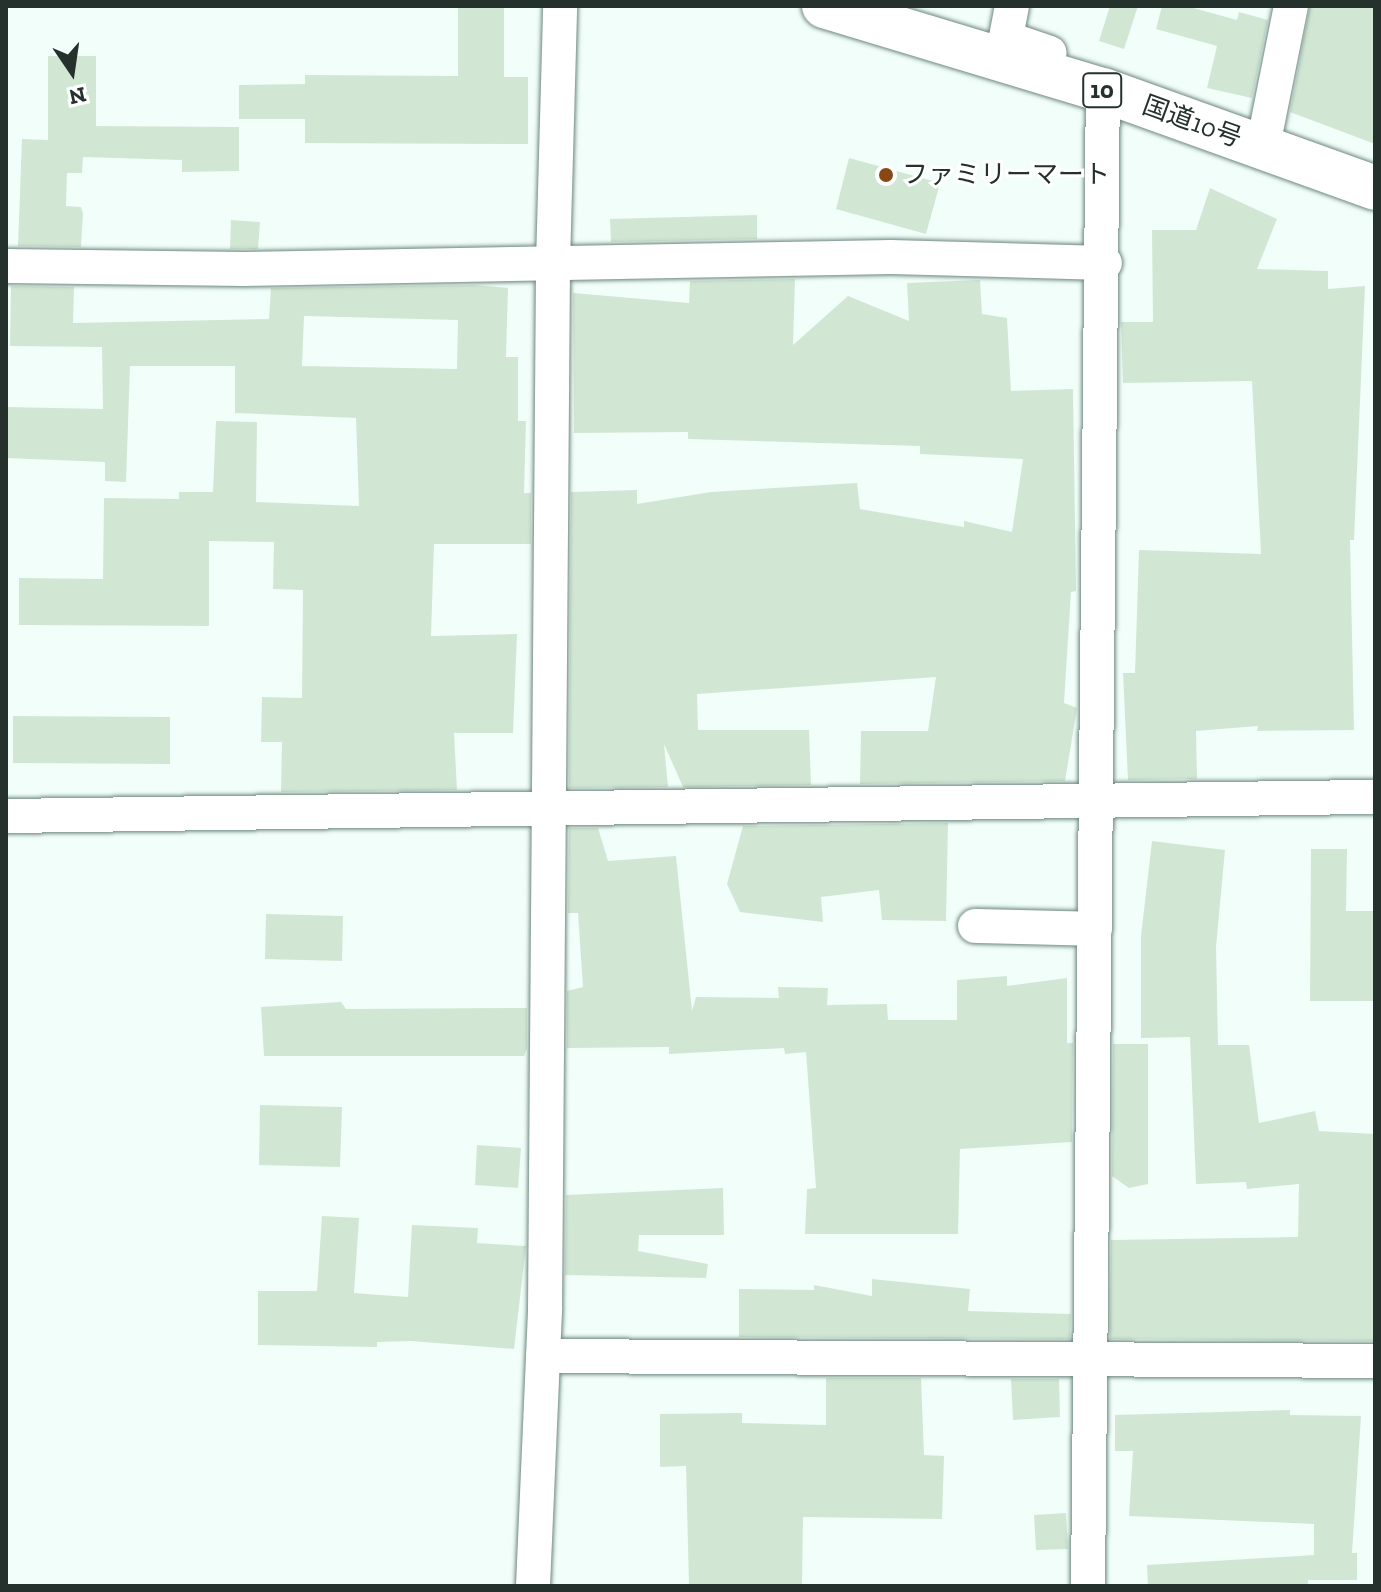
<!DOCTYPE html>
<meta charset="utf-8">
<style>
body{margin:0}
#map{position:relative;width:1381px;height:1592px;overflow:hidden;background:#f2fefa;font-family:"Zilla Slab","Noto Sans JP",serif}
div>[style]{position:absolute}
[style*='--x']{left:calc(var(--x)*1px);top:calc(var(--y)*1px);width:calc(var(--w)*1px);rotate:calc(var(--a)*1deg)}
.building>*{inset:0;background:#d1e7d4}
.roads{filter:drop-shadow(0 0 2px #6d887f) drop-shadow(0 0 2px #6d887f)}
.minor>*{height:34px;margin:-17px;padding:0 17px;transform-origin:17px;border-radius:17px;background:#fff}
.trunk>*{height:44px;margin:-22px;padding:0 22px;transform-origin:22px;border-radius:22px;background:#fff}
.dots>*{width:22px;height:22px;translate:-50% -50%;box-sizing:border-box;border:4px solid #fff;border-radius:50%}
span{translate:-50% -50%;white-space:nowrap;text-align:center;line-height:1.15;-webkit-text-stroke:6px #fff;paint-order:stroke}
.shield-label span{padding:2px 6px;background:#fff;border:2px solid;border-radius:6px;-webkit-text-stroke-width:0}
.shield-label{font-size:24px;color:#25312d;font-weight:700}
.street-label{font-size:26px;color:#25312d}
.poi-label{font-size:26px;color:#25312d}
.left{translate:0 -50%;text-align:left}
.frame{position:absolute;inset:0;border:8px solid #25312d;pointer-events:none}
.north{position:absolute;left:32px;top:32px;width:80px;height:80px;-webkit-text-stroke:6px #fff;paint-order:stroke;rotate:167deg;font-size:22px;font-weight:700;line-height:32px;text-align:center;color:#25312d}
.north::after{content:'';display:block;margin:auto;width:28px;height:36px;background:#25312d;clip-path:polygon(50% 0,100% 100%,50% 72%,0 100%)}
</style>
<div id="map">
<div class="building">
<div style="clip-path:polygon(458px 6px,504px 6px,504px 77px,528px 77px,528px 144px,305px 143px,305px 119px,239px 119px,239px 85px,305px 84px,305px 75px,458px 76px)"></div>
<div style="clip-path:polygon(1110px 6px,1138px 6px,1124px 49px,1099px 41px)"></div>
<div style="clip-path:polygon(1162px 6px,1186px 6px,1237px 20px,1239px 12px,1268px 20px,1252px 98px,1207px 88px,1217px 46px,1156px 29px)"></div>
<div style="clip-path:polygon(1310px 6px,1375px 6px,1375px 144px,1290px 112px)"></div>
<div style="clip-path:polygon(48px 56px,96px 56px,96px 126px,239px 127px,239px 171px,182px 172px,182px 160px,83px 157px,82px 173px,67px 173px,66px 206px,81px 207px,83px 214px,81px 247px,18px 246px,22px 139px,48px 140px)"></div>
<div style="clip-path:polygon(849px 158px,940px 183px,926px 234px,836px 209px)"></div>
<div style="clip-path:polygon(1210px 188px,1277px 219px,1257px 269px,1328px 271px,1328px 289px,1365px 286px,1354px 540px,1350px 540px,1354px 730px,1257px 731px,1258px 726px,1196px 731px,1197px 779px,1128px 780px,1123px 673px,1135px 673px,1139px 550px,1261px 554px,1252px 381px,1123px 383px,1121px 322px,1153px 322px,1152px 230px,1196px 230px)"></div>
<div style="clip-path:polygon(757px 215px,757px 239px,611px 242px,610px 219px)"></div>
<div style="clip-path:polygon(231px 220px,260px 222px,258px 249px,230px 249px)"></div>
<div style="clip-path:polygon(795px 279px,793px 345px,848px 296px,909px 321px,907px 283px,980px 280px,982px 314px,1007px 318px,1011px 391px,1073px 389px,1076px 591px,1071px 592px,1064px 703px,1077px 708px,1065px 781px,860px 784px,861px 731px,928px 731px,936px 677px,697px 694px,698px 730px,809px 730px,811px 785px,683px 787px,664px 744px,668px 787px,569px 788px,571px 492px,637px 490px,637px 504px,711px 492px,857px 483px,860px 509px,964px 527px,964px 521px,1012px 532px,1023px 459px,920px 454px,920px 446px,688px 439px,688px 432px,574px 433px,573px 293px,689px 303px,690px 281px)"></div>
<div style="clip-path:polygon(evenodd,475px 285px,508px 288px,506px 357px,518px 357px,518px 421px,526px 421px,524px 493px,531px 493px,531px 544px,434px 544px,431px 636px,517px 634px,513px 733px,454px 733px,457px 790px,281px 792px,282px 742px,261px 742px,262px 697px,302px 698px,303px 590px,273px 589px,274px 542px,209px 541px,209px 626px,19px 625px,19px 578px,103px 579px,104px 498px,179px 499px,179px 492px,213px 492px,216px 421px,257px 422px,256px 502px,359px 506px,356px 418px,235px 413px,235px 366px,130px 366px,126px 482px,105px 481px,105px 462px,6px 458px,7px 407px,103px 409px,102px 347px,10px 346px,11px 286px,74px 287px,73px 323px,269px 319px,271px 288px,475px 285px,304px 316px,458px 320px,457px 369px,302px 366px,304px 316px)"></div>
<div style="clip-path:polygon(13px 716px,170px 717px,170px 764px,13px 763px)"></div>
<div style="clip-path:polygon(948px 823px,946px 921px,882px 920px,879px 890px,821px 897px,823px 922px,740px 912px,727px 884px,743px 826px)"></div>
<div style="clip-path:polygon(569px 828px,598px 828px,608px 861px,676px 856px,692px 1011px,696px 997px,779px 998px,778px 987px,828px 988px,827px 1005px,887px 1004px,888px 1020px,957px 1020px,957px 980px,1007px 976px,1007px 986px,1067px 978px,1067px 1043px,1073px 1043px,1072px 1142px,960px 1149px,958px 1234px,805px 1234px,807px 1189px,816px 1188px,806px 1052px,785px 1054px,784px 1048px,669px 1054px,669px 1047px,567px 1048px,567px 991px,583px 987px,578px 913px,568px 913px)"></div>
<div style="clip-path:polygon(1152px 841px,1225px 850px,1216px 947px,1218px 1045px,1249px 1045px,1259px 1123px,1315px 1111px,1319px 1131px,1375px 1134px,1375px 1341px,1110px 1339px,1111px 1240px,1298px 1237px,1299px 1184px,1247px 1189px,1246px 1182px,1196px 1184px,1190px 1037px,1141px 1038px,1141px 936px)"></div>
<div style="clip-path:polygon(1311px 849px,1347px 849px,1346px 911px,1375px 911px,1375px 1001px,1310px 1001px)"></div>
<div style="clip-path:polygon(266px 914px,343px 916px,342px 961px,265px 959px)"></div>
<div style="clip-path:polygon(341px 1002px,346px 1009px,527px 1008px,527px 1048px,524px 1056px,264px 1056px,261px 1007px)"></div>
<div style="clip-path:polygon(1113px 1044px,1148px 1044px,1148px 1184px,1129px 1188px,1112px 1176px)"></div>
<div style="clip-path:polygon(260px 1105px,342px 1107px,340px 1167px,259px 1165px)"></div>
<div style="clip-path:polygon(477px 1145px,521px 1148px,518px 1188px,475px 1185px)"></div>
<div style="clip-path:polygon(723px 1188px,724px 1235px,639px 1235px,638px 1251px,708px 1264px,706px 1278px,565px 1275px,566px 1195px)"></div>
<div style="clip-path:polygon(322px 1216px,359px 1218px,354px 1293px,408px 1297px,412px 1225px,478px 1228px,477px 1243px,526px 1246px,514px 1349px,411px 1341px,377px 1342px,377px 1347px,258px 1345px,258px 1291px,317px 1291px)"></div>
<div style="clip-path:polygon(872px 1279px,970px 1289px,968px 1311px,1071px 1314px,1070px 1339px,739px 1337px,739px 1289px,814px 1290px,814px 1285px,872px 1296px)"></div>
<div style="clip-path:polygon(826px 1378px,921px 1378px,924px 1455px,944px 1456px,942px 1519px,803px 1517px,802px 1586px,689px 1586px,686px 1466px,660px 1467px,660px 1414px,742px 1413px,742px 1423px,826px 1425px)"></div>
<div style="clip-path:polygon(1011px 1379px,1059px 1379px,1060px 1417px,1013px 1420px)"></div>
<div style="clip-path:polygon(1290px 1410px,1290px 1415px,1361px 1416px,1352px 1553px,1357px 1553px,1357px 1580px,1308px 1580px,1308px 1586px,1148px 1586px,1147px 1565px,1314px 1555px,1314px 1524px,1129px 1516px,1133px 1451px,1115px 1451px,1115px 1415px)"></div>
<div style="clip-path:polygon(1066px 1513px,1068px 1549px,1036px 1550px,1034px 1515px)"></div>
</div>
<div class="roads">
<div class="minor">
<div style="--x:1012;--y:6;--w:33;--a:101"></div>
<div style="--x:1006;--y:38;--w:46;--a:18.8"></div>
<div style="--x:1267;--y:126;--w:122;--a:-78.7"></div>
<div style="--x:6;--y:266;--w:238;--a:0.7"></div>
<div style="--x:244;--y:269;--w:647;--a:-1.06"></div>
<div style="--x:891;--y:257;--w:214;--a:1.6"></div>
<div style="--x:6;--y:816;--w:1369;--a:-0.8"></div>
<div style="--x:975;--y:926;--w:120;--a:1.4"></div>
<div style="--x:543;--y:1356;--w:832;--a:0.34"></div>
<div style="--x:533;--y:1586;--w:276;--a:-87.5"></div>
<div style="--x:545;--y:1310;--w:1047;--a:-89.56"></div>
<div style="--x:553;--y:263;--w:257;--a:-88.4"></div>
<div style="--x:1088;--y:1586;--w:1496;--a:-89.43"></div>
</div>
<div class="trunk">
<div style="--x:824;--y:6;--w:291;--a:16.8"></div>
<div style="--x:1103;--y:90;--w:289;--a:19.8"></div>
</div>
</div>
<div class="dots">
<div style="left:886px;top:175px;background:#894813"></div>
</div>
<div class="shield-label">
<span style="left:1102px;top:90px">10</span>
</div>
<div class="street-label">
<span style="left:1192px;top:122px;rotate:20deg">国道10号</span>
</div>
<div class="poi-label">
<span class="left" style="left:902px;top:175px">ファミリーマート</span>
</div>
<div class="frame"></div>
<div class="north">N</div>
</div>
